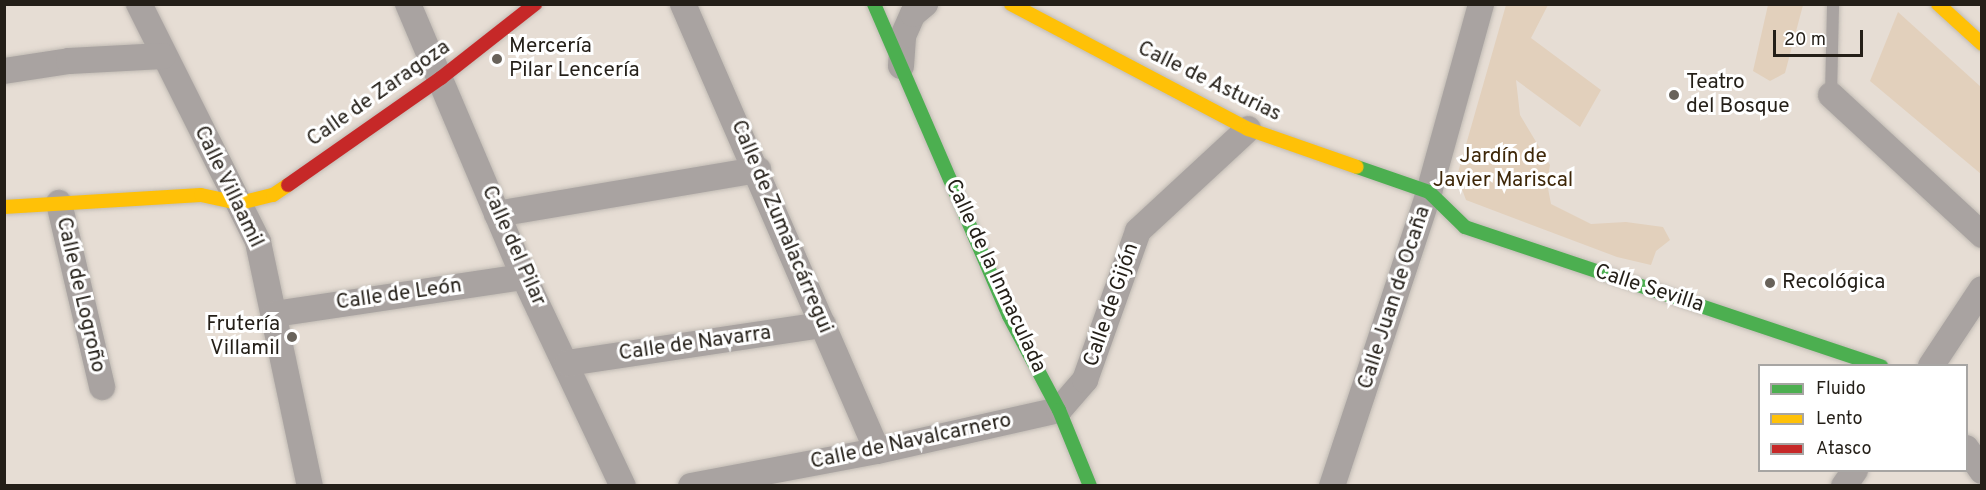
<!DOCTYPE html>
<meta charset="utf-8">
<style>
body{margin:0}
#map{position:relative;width:1986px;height:490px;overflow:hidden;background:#e6ddd4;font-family:Overpass,sans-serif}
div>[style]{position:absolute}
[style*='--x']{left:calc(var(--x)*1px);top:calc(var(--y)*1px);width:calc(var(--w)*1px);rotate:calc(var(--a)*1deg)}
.green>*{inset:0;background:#e2d0bc}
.roads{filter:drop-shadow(0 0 2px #c1bbb4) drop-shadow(0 0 2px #c1bbb4)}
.lane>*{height:12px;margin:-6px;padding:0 6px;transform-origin:6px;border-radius:6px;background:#a9a3a1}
.street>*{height:26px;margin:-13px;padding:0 13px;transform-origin:13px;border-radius:13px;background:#a9a3a1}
.fast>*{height:14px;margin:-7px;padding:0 7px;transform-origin:7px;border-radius:7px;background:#4caf50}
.slow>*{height:14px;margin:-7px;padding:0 7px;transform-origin:7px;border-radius:7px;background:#ffc107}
.jam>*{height:14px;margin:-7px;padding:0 7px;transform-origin:7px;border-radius:7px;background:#c62828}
.dots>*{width:16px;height:16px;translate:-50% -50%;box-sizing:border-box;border:3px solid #fff;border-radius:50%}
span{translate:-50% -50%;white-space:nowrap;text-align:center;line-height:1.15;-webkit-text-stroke:6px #fff;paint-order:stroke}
.poi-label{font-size:21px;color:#241f18}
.left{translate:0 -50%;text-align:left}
.right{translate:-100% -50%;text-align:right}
.street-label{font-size:21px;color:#241f18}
.park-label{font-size:21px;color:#3e2708}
.frame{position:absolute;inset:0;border:6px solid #241f18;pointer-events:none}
.legend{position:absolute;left:1758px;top:364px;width:210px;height:108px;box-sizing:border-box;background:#fff;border:2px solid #a7a5a3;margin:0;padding:8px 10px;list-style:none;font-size:18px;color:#241f18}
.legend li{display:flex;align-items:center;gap:12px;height:30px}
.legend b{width:30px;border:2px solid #a7a5a3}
.scale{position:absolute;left:1773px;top:30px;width:90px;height:27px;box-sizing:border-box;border:3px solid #241f18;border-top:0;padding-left:8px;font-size:18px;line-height:21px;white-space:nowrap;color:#241f18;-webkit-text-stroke:4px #fff;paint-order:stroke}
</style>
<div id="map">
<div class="green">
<div style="clip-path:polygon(1506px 5px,1548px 5px,1531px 38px,1601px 90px,1580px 127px,1516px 80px,1520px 115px,1550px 165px,1547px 183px,1551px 204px,1591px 224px,1626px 222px,1663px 227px,1670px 240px,1656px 251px,1651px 265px,1617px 257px,1466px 200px,1457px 176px)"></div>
<div style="clip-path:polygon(1768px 5px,1803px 5px,1785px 73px,1770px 81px,1753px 71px)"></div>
<div style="clip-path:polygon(1898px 12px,1981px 87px,1981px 174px,1870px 81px)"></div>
</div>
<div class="roads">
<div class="lane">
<div style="--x:1831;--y:95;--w:91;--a:-88.7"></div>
</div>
<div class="street">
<div style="--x:139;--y:4;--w:266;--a:63.4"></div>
<div style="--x:258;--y:242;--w:249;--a:78"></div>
<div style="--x:408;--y:4;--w:297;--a:67"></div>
<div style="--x:524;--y:277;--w:231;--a:64.7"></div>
<div style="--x:683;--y:4;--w:487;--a:66.5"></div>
<div style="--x:901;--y:66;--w:30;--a:-86"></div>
<div style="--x:903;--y:36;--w:24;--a:-66"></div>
<div style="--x:913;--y:14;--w:16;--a:-40"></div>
<div style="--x:4;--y:71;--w:66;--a:-8.7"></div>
<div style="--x:69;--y:61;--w:94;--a:-3"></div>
<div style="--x:1831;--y:95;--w:206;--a:42.8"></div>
<div style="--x:59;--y:203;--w:189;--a:76.8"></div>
<div style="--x:497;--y:214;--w:265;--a:-9.6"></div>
<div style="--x:275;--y:314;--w:252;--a:-8.5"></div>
<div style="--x:568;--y:363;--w:258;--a:-8.5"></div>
<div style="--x:1931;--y:366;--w:92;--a:-56.5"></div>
<div style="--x:1966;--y:448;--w:28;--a:55"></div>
<div style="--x:691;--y:486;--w:189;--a:-10.7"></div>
<div style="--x:877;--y:451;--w:187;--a:-12.7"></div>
<div style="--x:1059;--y:410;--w:40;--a:-49"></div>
<div style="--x:1085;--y:380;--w:158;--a:-70.4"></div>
<div style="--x:1138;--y:231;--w:150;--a:-42.8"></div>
<div style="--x:1332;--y:486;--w:310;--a:-71.7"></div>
<div style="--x:1429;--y:192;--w:195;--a:-74.5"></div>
<div style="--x:1844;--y:486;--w:19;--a:-55"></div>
</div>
<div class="fast">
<div style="--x:874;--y:4;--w:340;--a:66.6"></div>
<div style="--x:1009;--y:316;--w:106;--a:62"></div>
<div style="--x:1059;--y:410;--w:82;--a:67.8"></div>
<div style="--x:1357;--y:167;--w:76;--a:19.1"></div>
<div style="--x:1429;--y:192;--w:50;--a:44.2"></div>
<div style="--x:1465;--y:227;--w:439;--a:18.5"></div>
</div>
<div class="slow">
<div style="--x:1011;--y:4;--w:268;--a:27.8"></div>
<div style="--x:1248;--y:129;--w:115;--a:19.2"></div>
<div style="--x:1938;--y:4;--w:59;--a:42.3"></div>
<div style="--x:4;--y:207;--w:197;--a:-3.5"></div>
<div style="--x:201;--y:195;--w:40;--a:12"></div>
<div style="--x:240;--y:203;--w:34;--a:-14"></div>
<div style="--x:273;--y:195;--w:18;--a:-34"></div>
</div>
<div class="jam">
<div style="--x:288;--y:185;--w:187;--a:-35"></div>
<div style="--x:441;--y:78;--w:120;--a:-38.2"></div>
</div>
</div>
<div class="dots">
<div style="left:497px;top:59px;background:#68625a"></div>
<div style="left:1674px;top:95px;background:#68625a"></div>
<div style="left:1770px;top:283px;background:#68625a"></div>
<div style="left:292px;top:337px;background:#68625a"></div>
</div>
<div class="poi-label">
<span class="left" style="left:509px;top:59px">Mercería<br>Pilar Lencería</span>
<span class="left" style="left:1686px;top:95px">Teatro<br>del Bosque</span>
<span class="left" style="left:1782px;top:283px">Recológica</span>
<span class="right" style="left:280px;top:337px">Frutería<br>Villamil</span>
</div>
<div class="street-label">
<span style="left:1209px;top:82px;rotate:26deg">Calle de Asturias</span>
<span style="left:379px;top:94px;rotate:-35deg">Calle de Zaragoza</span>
<span style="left:228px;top:187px;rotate:64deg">Calle Villaamil</span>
<span style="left:781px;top:227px;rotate:67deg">Calle de Zumalacárregui</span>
<span style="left:513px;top:246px;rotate:66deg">Calle del Pilar</span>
<span style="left:995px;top:276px;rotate:65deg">Calle de la Inmaculada</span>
<span style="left:1649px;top:289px;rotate:18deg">Calle Sevilla</span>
<span style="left:80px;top:295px;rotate:77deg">Calle de Logroño</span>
<span style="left:399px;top:295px;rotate:-8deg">Calle de León</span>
<span style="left:1395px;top:298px;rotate:-72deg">Calle Juan de Ocaña</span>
<span style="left:1112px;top:305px;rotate:-71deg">Calle de Gijón</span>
<span style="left:695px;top:344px;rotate:-8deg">Calle de Navarra</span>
<span style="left:911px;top:442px;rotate:-12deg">Calle de Navalcarnero</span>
</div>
<div class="park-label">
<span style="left:1503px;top:169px">Jardín de<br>Javier Mariscal</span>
</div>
<div class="frame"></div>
<ul class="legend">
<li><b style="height:8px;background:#4caf50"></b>Fluido</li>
<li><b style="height:8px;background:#ffc107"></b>Lento</li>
<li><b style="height:8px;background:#c62828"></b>Atasco</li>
</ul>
<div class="scale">20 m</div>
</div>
